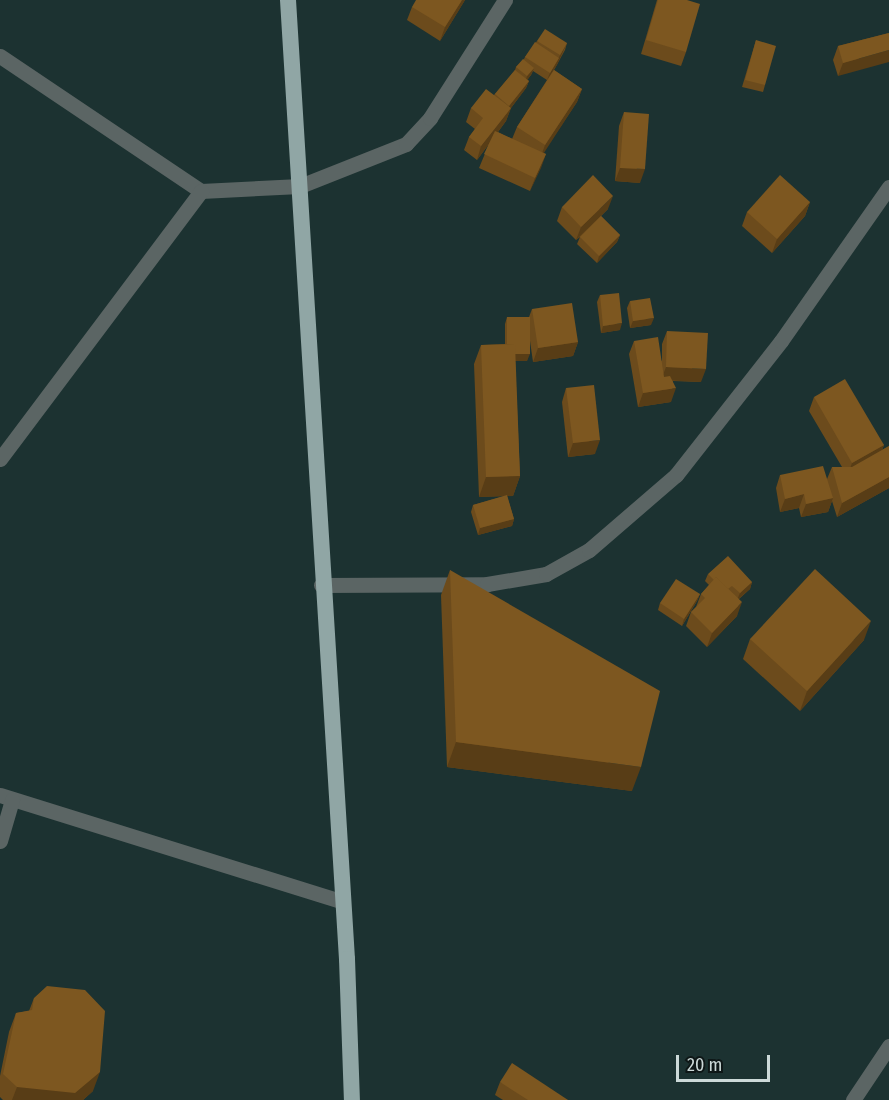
<!DOCTYPE html>
<style>
body{margin:0}
#map{position:relative;width:889px;height:1100px;overflow:hidden;background:#1c3231;font-family:"Fira Sans Condensed",sans-serif}
div>[style]{position:absolute}
[style*='--x']{left:calc(var(--x)*1px);top:calc(var(--y)*1px);width:calc(var(--w)*1px);rotate:calc(var(--a)*1deg)}
.minor>*{height:15px;margin:-7.5px;padding:0 7.5px;transform-origin:7.5px;border-radius:7.5px;background:#5b6564}
.trunk>*{height:16px;margin:-8px;padding:0 8px;transform-origin:8px;border-radius:8px;background:#90a6a5}
.wall>*{inset:0;background:#6c4b1c}
.shaded-wall>*{inset:0;background:#583d16}
.building>*{inset:0;background:#7d5720}
span{translate:-50% -50%;white-space:nowrap;text-align:center;line-height:1.15;-webkit-text-stroke:4.5px #0e1717;paint-order:stroke}
.scale{position:absolute;left:676px;top:1055px;width:94px;height:27px;box-sizing:border-box;border:3px solid #ccd9d8;border-top:0;padding-left:8px;font-size:18px;line-height:21px;white-space:nowrap;color:#ccd9d8;-webkit-text-stroke:4px #0e1717;paint-order:stroke}
</style>
<div id="map">
<div class="minor">
<div style="--x:0;--y:56;--w:242;--a:33.9"></div>
<div style="--x:201;--y:191;--w:99;--a:-2.9"></div>
<div style="--x:300;--y:186;--w:114;--a:-21.6"></div>
<div style="--x:406;--y:144;--w:35;--a:-47"></div>
<div style="--x:430;--y:118;--w:140;--a:-57.6"></div>
<div style="--x:0;--y:459;--w:335;--a:-53.1"></div>
<div style="--x:321;--y:585;--w:166;--a:-0.3"></div>
<div style="--x:487;--y:584;--w:60;--a:-9.6"></div>
<div style="--x:546;--y:574;--w:49;--a:-29.2"></div>
<div style="--x:589;--y:550;--w:115;--a:-40.8"></div>
<div style="--x:676;--y:475;--w:170;--a:-51.9"></div>
<div style="--x:781;--y:341;--w:188;--a:-55"></div>
<div style="--x:0;--y:795;--w:357;--a:17.3"></div>
<div style="--x:0;--y:841;--w:43;--a:-73.7"></div>
<div style="--x:853;--y:1100;--w:65;--a:-56.3"></div>
</div>
<div class="trunk">
<div style="--x:288;--y:0;--w:961;--a:86.48"></div>
<div style="--x:347;--y:959;--w:141;--a:88"></div>
</div>
<div class="wall">
<div style="clip-path:polygon(465px 0,440px 41px,407px 20px,412px 7px)"></div>
<div style="clip-path:polygon(657px 0,687px 0,686px 52px,681px 66px,641px 54px)"></div>
<div style="clip-path:polygon(889px 33px,838px 76px,833px 60px,838px 46px)"></div>
<div style="clip-path:polygon(756px 40px,765px 85px,763px 92px,742px 87px)"></div>
<div style="clip-path:polygon(evenodd,537px 41px,567px 43px,565px 50px,554px 70px,582px 89px,577px 102px,543px 153px,546px 154px,530px 191px,479px 168px,489px 144px,477px 160px,464px 150px,469px 137px,475px 129px,466px 122px,471px 108px,494px 95px,515px 70px,516px 67px,524px 59px,525px 57px,537px 41px,533px 71px,547px 80px,517px 127px,512px 139px,498px 132px,506px 121px,511px 108px,526px 88px,529px 81px,527px 80px,531px 75px,533px 71px)"></div>
<div style="clip-path:polygon(624px 112px,640px 183px,615px 181px,619px 126px)"></div>
<div style="clip-path:polygon(810px 202px,805px 216px,772px 253px,742px 226px,747px 212px)"></div>
<div style="clip-path:polygon(562px 207px,608px 209px,601px 216px,620px 235px,617px 242px,597px 263px,577px 244px,580px 237px,576px 240px,557px 221px)"></div>
<div style="clip-path:polygon(600px 295px,620px 330px,601px 333px,597px 302px)"></div>
<div style="clip-path:polygon(630px 301px,651px 325px,630px 328px,627px 308px)"></div>
<div style="clip-path:polygon(532px 309px,578px 342px,573px 356px,533px 362px,530px 341px,527px 361px,515px 361px,520px 476px,513px 496px,507px 496px,514px 519px,512px 526px,478px 535px,471px 512px,473px 505px,505px 496px,479px 497px,474px 364px,481px 345px,505px 344px,505px 324px,507px 317px,529px 317px)"></div>
<div style="clip-path:polygon(667px 331px,701px 382px,673px 381px,671px 402px,638px 407px,629px 354px,634px 341px,662px 361px,662px 344px)"></div>
<div style="clip-path:polygon(566px 388px,595px 454px,568px 457px,562px 402px)"></div>
<div style="clip-path:polygon(814px 397px,884px 445px,882px 450px,889px 446px,889px 488px,837px 517px,832px 501px,828px 512px,801px 517px,799px 508px,780px 512px,776px 488px,780px 475px,827px 479px,832px 467px,842px 467px,809px 411px)"></div>
<div style="clip-path:polygon(450px 570px,632px 791px,447px 767px,441px 595px)"></div>
<div style="clip-path:polygon(708px 574px,752px 582px,750px 589px,739px 599px,737px 616px,707px 647px,686px 626px,691px 612px,696px 607px,701px 594px,709px 585px,705px 581px)"></div>
<div style="clip-path:polygon(700px 594px,697px 601px,682px 626px,658px 610px,660px 603px)"></div>
<div style="clip-path:polygon(750px 639px,864px 640px,800px 711px,743px 659px)"></div>
<div style="clip-path:polygon(34px 998px,93px 1091px,83px 1100px,3px 1100px,0 1097px,0 1076px,9px 1032px,16px 1013px,29px 1011px)"></div>
<div style="clip-path:polygon(500px 1082px,568px 1100px,503px 1100px,495px 1095px)"></div>
</div>
<div class="shaded-wall">
<div style="clip-path:polygon(462px 0,465px 0,440px 41px,445px 27px)"></div>
<div style="clip-path:polygon(567px 43px,557px 65px,547px 80px,550px 73px)"></div>
<div style="clip-path:polygon(889px 50px,889px 62px,838px 76px,843px 63px)"></div>
<div style="clip-path:polygon(534px 68px,531px 75px,525px 83px,527px 76px)"></div>
<div style="clip-path:polygon(529px 81px,526px 88px,507px 113px,509px 106px)"></div>
<div style="clip-path:polygon(582px 89px,577px 102px,540px 159px,545px 145px)"></div>
<div style="clip-path:polygon(511px 108px,506px 121px,477px 160px,481px 146px)"></div>
<div style="clip-path:polygon(546px 154px,541px 168px,530px 191px,535px 178px)"></div>
<div style="clip-path:polygon(620px 168px,645px 169px,640px 183px,615px 181px)"></div>
<div style="clip-path:polygon(613px 196px,608px 209px,576px 240px,581px 227px)"></div>
<div style="clip-path:polygon(810px 202px,805px 216px,772px 253px,777px 239px)"></div>
<div style="clip-path:polygon(620px 235px,617px 242px,597px 263px,599px 256px)"></div>
<div style="clip-path:polygon(654px 318px,651px 325px,630px 328px,633px 321px)"></div>
<div style="clip-path:polygon(622px 323px,620px 330px,601px 333px,603px 326px)"></div>
<div style="clip-path:polygon(578px 342px,573px 356px,533px 362px,538px 348px)"></div>
<div style="clip-path:polygon(507px 354px,530px 354px,527px 361px,505px 361px)"></div>
<div style="clip-path:polygon(666px 367px,706px 369px,701px 382px,661px 380px)"></div>
<div style="clip-path:polygon(676px 388px,671px 402px,638px 407px,643px 393px)"></div>
<div style="clip-path:polygon(600px 440px,595px 454px,568px 457px,573px 443px)"></div>
<div style="clip-path:polygon(884px 445px,879px 458px,847px 477px,852px 463px)"></div>
<div style="clip-path:polygon(520px 476px,513px 496px,479px 497px,486px 477px)"></div>
<div style="clip-path:polygon(889px 477px,889px 488px,837px 517px,842px 503px)"></div>
<div style="clip-path:polygon(804px 494px,799px 508px,780px 512px,785px 499px)"></div>
<div style="clip-path:polygon(833px 498px,828px 512px,801px 517px,806px 504px)"></div>
<div style="clip-path:polygon(514px 519px,512px 526px,478px 535px,480px 528px)"></div>
<div style="clip-path:polygon(752px 582px,750px 589px,737px 600px,740px 593px)"></div>
<div style="clip-path:polygon(700px 594px,697px 601px,682px 626px,684px 619px)"></div>
<div style="clip-path:polygon(742px 602px,737px 616px,707px 647px,712px 633px)"></div>
<div style="clip-path:polygon(871px 621px,864px 640px,800px 711px,807px 691px)"></div>
<div style="clip-path:polygon(456px 742px,641px 767px,632px 791px,447px 767px)"></div>
<div style="clip-path:polygon(100px 1072px,93px 1091px,83px 1100px,12px 1100px,17px 1087px)"></div>
</div>
<div class="building">
<div style="clip-path:polygon(416px 0,462px 0,445px 27px,412px 7px)"></div>
<div style="clip-path:polygon(658px 0,687px 0,700px 4px,686px 52px,646px 40px)"></div>
<div style="clip-path:polygon(545px 29px,567px 43px,560px 55px,537px 41px)"></div>
<div style="clip-path:polygon(889px 33px,889px 50px,843px 63px,838px 46px)"></div>
<div style="clip-path:polygon(756px 40px,776px 46px,765px 85px,745px 80px)"></div>
<div style="clip-path:polygon(535px 42px,559px 58px,550px 73px,525px 57px)"></div>
<div style="clip-path:polygon(523px 59px,534px 68px,527px 76px,516px 67px)"></div>
<div style="clip-path:polygon(515px 70px,529px 81px,509px 106px,495px 94px)"></div>
<div style="clip-path:polygon(554px 70px,582px 89px,545px 145px,517px 127px)"></div>
<div style="clip-path:polygon(486px 89px,511px 108px,481px 146px,469px 137px,483px 118px,471px 108px)"></div>
<div style="clip-path:polygon(624px 112px,649px 114px,645px 169px,620px 168px)"></div>
<div style="clip-path:polygon(495px 131px,546px 154px,535px 178px,484px 154px)"></div>
<div style="clip-path:polygon(593px 175px,613px 196px,581px 227px,562px 207px)"></div>
<div style="clip-path:polygon(780px 175px,810px 202px,777px 239px,747px 212px)"></div>
<div style="clip-path:polygon(601px 216px,620px 235px,599px 256px,580px 237px)"></div>
<div style="clip-path:polygon(619px 293px,622px 323px,603px 326px,600px 295px)"></div>
<div style="clip-path:polygon(650px 298px,654px 318px,633px 321px,630px 301px)"></div>
<div style="clip-path:polygon(572px 303px,578px 342px,538px 348px,532px 309px)"></div>
<div style="clip-path:polygon(507px 317px,530px 317px,530px 354px,515px 354px,515px 344px,507px 344px)"></div>
<div style="clip-path:polygon(667px 331px,708px 333px,706px 369px,666px 367px)"></div>
<div style="clip-path:polygon(658px 337px,664px 377px,670px 376px,676px 388px,643px 393px,634px 341px)"></div>
<div style="clip-path:polygon(515px 344px,520px 476px,486px 477px,481px 345px)"></div>
<div style="clip-path:polygon(845px 379px,884px 445px,852px 463px,814px 397px)"></div>
<div style="clip-path:polygon(594px 385px,600px 440px,573px 443px,566px 388px)"></div>
<div style="clip-path:polygon(889px 446px,889px 477px,842px 503px,832px 467px,852px 467px)"></div>
<div style="clip-path:polygon(823px 466px,833px 498px,806px 504px,804px 494px,785px 499px,780px 475px)"></div>
<div style="clip-path:polygon(507px 495px,514px 519px,480px 528px,473px 505px)"></div>
<div style="clip-path:polygon(728px 556px,752px 582px,740px 593px,732px 586px,728px 589px,716px 577px,714px 580px,708px 574px)"></div>
<div style="clip-path:polygon(815px 569px,871px 621px,807px 691px,750px 639px)"></div>
<div style="clip-path:polygon(450px 570px,660px 691px,641px 767px,456px 742px)"></div>
<div style="clip-path:polygon(716px 577px,742px 602px,712px 633px,691px 612px,705px 598px,701px 594px)"></div>
<div style="clip-path:polygon(676px 579px,700px 594px,684px 619px,660px 603px)"></div>
<div style="clip-path:polygon(47px 986px,85px 990px,105px 1011px,100px 1072px,75px 1093px,17px 1087px,3px 1074px,16px 1013px,32px 1010px,34px 998px)"></div>
<div style="clip-path:polygon(512px 1063px,568px 1100px,528px 1100px,500px 1082px)"></div>
</div>
<div class="scale">20 m</div>
</div>
